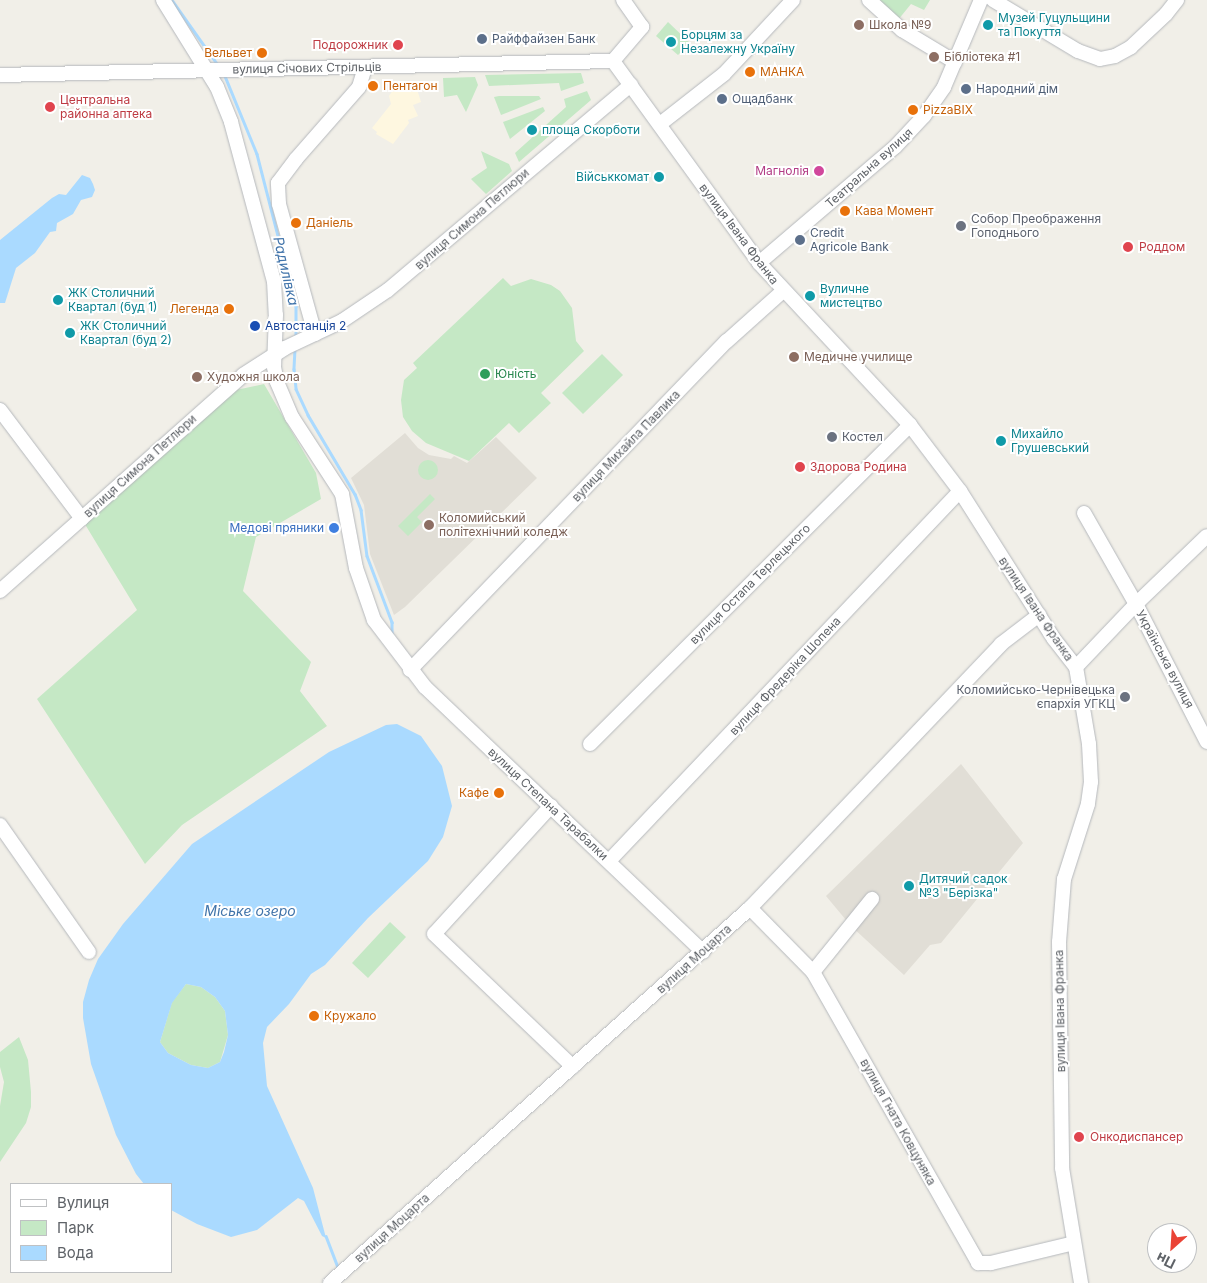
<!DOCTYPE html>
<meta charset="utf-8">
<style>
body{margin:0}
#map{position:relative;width:1207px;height:1283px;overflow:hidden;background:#f1efe8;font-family:Inter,sans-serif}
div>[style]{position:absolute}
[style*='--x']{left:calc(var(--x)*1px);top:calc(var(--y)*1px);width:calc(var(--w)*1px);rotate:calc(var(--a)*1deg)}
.commercial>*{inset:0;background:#fef7e0}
.education>*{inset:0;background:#e1ded6}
.green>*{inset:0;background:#c5e8c5}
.round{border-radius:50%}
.water>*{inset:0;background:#aadaff}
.stream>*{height:2.5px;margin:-1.25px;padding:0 1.25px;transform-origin:1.25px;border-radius:1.25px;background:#aadaff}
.roads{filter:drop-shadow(0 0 1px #b5b8bc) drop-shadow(0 0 1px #b5b8bc)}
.minor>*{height:14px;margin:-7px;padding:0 7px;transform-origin:7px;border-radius:7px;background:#fff}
.dots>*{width:14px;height:14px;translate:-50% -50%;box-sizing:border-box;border:2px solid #fff;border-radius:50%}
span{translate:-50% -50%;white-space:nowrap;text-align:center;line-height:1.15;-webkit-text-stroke:4px #fff;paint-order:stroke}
.culture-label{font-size:12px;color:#0d838f}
.left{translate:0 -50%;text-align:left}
.right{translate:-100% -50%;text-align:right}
.education-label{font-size:12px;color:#785e54}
.service-label{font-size:12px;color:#4e5e75}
.health-label{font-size:12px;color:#be3a42}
.food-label{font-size:12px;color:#c56008}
.street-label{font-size:12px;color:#5f6368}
.hotel-label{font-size:12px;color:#b23c85}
.worship-label{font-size:12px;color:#5b616d}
.transit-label{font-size:12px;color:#164399}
.leisure-label{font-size:12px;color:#27864d}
.shop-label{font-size:12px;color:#366cbe}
.water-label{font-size:14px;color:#4174aa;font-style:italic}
.legend{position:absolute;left:10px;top:1183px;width:162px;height:90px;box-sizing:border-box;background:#fff;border:1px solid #bfc1c3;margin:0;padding:6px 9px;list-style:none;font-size:15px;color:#5f6368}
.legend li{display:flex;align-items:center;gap:10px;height:25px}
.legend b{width:25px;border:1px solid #bfc1c3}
.north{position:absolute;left:1147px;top:1223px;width:50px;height:50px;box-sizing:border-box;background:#fff;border:1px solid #bfc1c3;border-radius:50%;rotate:206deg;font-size:14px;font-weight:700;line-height:20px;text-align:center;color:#5f6368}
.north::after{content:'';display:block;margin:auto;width:18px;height:22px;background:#ea4335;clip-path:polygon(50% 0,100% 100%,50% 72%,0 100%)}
</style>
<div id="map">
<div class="commercial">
<div style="clip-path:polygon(397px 84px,416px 86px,421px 102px,413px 105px,418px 116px,408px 120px,409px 123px,393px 144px,376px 134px,377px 132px,372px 128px,391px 104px,389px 96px)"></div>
</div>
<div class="education">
<div style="clip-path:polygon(405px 433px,418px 448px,429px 455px,451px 459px,454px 456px,467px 463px,496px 437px,537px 478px,405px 607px,394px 615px,370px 554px,364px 505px,351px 478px)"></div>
<div style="clip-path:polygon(961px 764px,1023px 843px,941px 943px,930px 945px,904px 975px,851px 926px,826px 896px)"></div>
</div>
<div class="green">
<div style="clip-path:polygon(875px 0,930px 0,924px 10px,911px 4px,898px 20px)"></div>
<div style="clip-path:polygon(668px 22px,690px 43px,678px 55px,656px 36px)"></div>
<div style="clip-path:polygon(581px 73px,584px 83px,561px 91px,559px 83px,489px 86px,485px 75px)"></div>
<div style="clip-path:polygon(475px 77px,478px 85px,466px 112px,457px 95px,444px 97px,443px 78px)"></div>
<div style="clip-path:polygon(587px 91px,591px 100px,519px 162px,515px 153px,566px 107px,564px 99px)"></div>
<div style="clip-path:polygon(499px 96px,539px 96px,541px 99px,501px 115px,494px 97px)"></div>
<div style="clip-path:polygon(543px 107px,545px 111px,510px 139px,503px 122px)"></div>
<div style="clip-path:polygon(481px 151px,509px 164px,512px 171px,486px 194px,471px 179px,487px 168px)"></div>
<div style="clip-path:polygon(503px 278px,511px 286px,531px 279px,551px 285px,560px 291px,572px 308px,576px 341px,584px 351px,541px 393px,551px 403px,519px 433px,509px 423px,469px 461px,426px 443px,412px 431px,403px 417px,401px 400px,404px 380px,417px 368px,413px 363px)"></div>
<div style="clip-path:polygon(602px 354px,623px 375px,583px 414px,562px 393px)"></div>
<div style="clip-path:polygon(264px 384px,316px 473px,321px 499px,256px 537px,243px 591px,311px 662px,300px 691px,327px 726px,182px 825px,145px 864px,37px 699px,137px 610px,83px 521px,236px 390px)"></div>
<div class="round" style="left:418px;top:460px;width:20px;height:20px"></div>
<div style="clip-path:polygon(430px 494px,435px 499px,417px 517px,422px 522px,408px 536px,398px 526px)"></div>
<div style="clip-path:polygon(390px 922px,406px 937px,368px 978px,352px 963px)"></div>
<div style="clip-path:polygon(186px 984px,201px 987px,215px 997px,225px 1011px,228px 1035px,223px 1052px,220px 1062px,208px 1068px,191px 1065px,168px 1053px,160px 1042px,172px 1002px)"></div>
<div style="clip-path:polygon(19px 1037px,28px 1060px,31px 1092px,31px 1107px,26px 1123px,0 1162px,0 1106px,4px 1082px,0 1067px,0 1052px)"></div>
</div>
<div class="water">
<div style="clip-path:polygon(82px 175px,90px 178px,93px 184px,95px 190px,92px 197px,81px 200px,73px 214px,57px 223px,56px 231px,50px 232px,35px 253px,16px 268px,5px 303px,0 303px,0 240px,52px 198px,59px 194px,66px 195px)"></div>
<div style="clip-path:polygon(evenodd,397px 724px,421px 736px,442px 766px,452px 806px,443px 837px,428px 861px,368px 918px,325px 965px,311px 974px,289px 1004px,267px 1027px,263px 1043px,267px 1086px,313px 1188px,326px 1238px,322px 1236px,304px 1201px,298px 1198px,257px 1230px,231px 1237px,197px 1224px,171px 1210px,171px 1184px,144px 1184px,136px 1174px,116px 1135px,91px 1064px,83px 1018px,83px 1002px,89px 980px,98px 959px,123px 924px,192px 844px,329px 752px,386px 725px,397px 724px,186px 984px,201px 987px,215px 997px,225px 1011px,228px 1035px,224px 1052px,220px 1062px,208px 1068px,191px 1065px,168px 1053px,160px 1042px,172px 1003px,186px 984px)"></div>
</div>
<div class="stream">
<div style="--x:172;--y:0;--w:80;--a:54.7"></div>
<div style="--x:225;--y:76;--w:84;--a:67.7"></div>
<div style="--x:257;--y:154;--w:157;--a:75.6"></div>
<div style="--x:296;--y:306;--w:30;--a:90"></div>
<div style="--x:295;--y:349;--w:20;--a:93"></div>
<div style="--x:294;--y:369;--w:20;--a:84"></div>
<div style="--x:296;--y:389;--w:29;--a:65"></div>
<div style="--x:308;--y:415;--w:92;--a:59.3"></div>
<div style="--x:355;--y:494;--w:17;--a:69"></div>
<div style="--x:361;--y:510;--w:46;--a:82.6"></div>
<div style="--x:367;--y:556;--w:71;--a:69.3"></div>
<div style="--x:392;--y:622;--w:12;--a:90"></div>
<div style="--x:326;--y:1236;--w:33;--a:69"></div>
</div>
<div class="roads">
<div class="minor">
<div style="--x:163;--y:0;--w:102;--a:58.2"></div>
<div style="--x:217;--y:87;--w:38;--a:68"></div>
<div style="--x:231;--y:122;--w:165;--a:74.9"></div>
<div style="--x:274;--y:281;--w:34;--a:87"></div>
<div style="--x:276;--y:315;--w:52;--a:92.2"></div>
<div style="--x:274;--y:367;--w:15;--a:79"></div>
<div style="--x:277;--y:382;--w:38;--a:67"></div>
<div style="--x:292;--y:417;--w:92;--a:57"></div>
<div style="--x:342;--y:494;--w:75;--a:79.3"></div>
<div style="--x:356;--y:568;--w:55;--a:70.9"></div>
<div style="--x:374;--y:620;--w:84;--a:52.7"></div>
<div style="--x:425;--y:687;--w:384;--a:43.6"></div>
<div style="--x:869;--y:0;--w:45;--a:42.3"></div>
<div style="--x:902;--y:30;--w:62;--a:31.1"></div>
<div style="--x:993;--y:0;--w:99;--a:31"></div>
<div style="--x:1078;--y:51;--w:23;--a:20"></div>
<div style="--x:1100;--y:59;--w:15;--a:-11"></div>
<div style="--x:1115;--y:56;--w:18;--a:-29"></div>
<div style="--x:1131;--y:47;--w:48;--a:-43.3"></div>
<div style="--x:1166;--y:14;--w:18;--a:-52"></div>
<div style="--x:613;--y:61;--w:249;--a:54.1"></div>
<div style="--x:759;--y:263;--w:221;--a:47"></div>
<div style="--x:910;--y:425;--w:83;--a:52.9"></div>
<div style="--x:960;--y:491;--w:175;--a:57.6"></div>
<div style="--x:1054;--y:639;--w:36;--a:52"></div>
<div style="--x:1076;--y:667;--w:78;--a:80.4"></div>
<div style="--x:1089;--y:744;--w:38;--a:87"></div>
<div style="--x:1091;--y:782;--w:22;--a:98"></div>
<div style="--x:1088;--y:804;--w:79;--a:107.7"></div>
<div style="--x:1064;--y:879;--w:63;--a:94.5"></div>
<div style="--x:1059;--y:942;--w:226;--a:89.2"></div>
<div style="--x:1062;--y:1168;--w:117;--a:80.6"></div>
<div style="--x:613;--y:61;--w:45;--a:-49.5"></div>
<div style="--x:642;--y:27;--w:33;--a:-125"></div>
<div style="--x:0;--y:75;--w:613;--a:-1.31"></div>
<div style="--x:660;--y:124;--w:81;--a:-38"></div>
<div style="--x:724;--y:74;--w:101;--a:-47"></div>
<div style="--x:759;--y:263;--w:179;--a:-40.5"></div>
<div style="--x:895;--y:147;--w:42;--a:-46.9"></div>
<div style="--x:924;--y:116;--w:35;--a:-55"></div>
<div style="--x:944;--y:87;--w:95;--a:-67"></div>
<div style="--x:315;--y:334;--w:135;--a:-105.5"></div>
<div style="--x:279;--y:204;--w:21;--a:-93"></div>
<div style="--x:278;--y:183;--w:30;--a:-53"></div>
<div style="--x:296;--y:159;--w:96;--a:-48.8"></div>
<div style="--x:359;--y:87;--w:21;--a:-73"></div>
<div style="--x:0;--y:410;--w:136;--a:53"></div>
<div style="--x:1084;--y:513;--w:105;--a:60.3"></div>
<div style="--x:1136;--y:604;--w:155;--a:62.8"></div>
<div style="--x:0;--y:591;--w:325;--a:-41.6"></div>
<div style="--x:243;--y:375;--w:50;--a:-32.7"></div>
<div style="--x:285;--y:348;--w:63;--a:-25.3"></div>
<div style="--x:342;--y:321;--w:55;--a:-34"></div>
<div style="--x:388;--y:290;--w:318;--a:-40.2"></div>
<div style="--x:1076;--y:667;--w:87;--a:-46.4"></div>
<div style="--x:1136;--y:604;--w:98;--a:-43.8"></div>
<div style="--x:410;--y:670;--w:457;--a:-46.1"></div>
<div style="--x:727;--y:341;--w:75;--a:-41.8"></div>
<div style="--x:590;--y:744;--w:452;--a:-44.9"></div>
<div style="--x:551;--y:806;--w:173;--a:132.4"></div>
<div style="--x:434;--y:934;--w:192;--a:43.7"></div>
<div style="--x:0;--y:825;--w:155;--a:55"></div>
<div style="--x:609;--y:861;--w:510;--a:-46.51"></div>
<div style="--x:750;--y:908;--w:90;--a:45.5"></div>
<div style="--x:813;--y:972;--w:335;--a:60.4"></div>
<div style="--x:978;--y:1263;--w:13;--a:0"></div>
<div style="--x:991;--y:1263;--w:85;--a:-13.5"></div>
<div style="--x:813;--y:972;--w:94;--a:-51.1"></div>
<div style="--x:330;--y:1283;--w:563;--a:-41.76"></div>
<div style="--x:750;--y:908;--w:364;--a:-46.4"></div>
<div style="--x:1001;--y:644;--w:48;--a:-37.3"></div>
</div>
</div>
<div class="dots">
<div style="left:859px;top:25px;background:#8d6e63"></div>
<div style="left:988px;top:25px;background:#0f9aa8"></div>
<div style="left:482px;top:39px;background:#5c6f8a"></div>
<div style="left:671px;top:42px;background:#0f9aa8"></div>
<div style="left:398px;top:45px;background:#e0444e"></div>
<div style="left:262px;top:53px;background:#e8710a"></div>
<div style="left:934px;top:57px;background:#8d6e63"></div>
<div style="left:750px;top:72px;background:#e8710a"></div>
<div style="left:373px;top:86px;background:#e8710a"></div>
<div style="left:966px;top:89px;background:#5c6f8a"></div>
<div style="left:722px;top:99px;background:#5c6f8a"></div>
<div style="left:50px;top:107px;background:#e0444e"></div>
<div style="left:913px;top:110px;background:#e8710a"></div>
<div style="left:532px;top:130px;background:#0f9aa8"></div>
<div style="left:819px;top:171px;background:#d1479c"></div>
<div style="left:659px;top:177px;background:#0f9aa8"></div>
<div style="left:845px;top:211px;background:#e8710a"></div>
<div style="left:296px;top:223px;background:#e8710a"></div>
<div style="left:961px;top:226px;background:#6b7280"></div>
<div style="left:800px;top:240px;background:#5c6f8a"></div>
<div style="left:1128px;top:247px;background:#e0444e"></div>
<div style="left:810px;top:296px;background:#0f9aa8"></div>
<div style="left:58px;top:300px;background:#0f9aa8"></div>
<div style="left:229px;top:309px;background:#e8710a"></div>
<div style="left:255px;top:326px;background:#1a4fb4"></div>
<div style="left:70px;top:333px;background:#0f9aa8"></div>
<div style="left:794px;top:357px;background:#8d6e63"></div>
<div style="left:485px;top:374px;background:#2e9e5b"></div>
<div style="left:197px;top:377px;background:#8d6e63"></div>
<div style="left:832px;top:437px;background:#6b7280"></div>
<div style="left:1001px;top:441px;background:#0f9aa8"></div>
<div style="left:800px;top:467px;background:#e0444e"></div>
<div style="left:429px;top:525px;background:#8d6e63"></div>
<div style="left:334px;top:528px;background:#3f7fe0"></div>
<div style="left:1125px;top:697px;background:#6b7280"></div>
<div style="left:499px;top:793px;background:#e8710a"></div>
<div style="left:909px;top:886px;background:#0f9aa8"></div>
<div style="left:314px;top:1016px;background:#e8710a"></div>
<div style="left:1079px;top:1137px;background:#e0444e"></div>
</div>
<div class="culture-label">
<span class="left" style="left:998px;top:25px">Музей Гуцульщини<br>та Покуття</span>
<span class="left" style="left:681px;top:42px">Борцям за<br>Незалежну Україну</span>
<span class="left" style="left:542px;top:130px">площа Скорботи</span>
<span class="right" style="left:649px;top:177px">Військкомат</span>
<span class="left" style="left:820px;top:296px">Вуличне<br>мистецтво</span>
<span class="left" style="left:68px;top:300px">ЖК Столичний<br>Квартал (буд 1)</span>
<span class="left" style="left:80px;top:333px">ЖК Столичний<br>Квартал (буд 2)</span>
<span class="left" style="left:1011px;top:441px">Михайло<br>Грушевський</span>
<span class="left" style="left:919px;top:886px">Дитячий садок<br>№3 "Берізка"</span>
</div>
<div class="education-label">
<span class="left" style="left:869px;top:25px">Школа №9</span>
<span class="left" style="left:944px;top:57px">Бібліотека #1</span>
<span class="left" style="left:804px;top:357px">Медичне училище</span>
<span class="left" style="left:207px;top:377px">Художня школа</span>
<span class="left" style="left:439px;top:525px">Коломийський<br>політехнічний коледж</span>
</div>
<div class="service-label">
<span class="left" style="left:492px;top:39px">Райффайзен Банк</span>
<span class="left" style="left:976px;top:89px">Народний дім</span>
<span class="left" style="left:732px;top:99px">Ощадбанк</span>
<span class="left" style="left:810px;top:240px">Credit<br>Agricole Bank</span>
</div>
<div class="health-label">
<span class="right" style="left:388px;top:45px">Подорожник</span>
<span class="left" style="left:60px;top:107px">Центральна<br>районна аптека</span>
<span class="left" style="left:1139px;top:247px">Роддом</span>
<span class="left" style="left:810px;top:467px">Здорова Родина</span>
<span class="left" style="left:1090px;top:1137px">Онкодиспансер</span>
</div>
<div class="food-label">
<span class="right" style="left:252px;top:53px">Вельвет</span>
<span class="left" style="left:760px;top:72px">МАНКА</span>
<span class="left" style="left:383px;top:86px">Пентагон</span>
<span class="left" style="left:923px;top:110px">PizzaBIX</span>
<span class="left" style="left:855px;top:211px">Кава Момент</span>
<span class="left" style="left:306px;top:223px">Даніель</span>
<span class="right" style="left:219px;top:309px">Легенда</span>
<span class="right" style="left:489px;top:793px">Кафе</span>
<span class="left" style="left:324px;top:1016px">Кружало</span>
</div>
<div class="street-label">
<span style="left:307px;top:68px;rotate:-1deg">вулиця Січових Стрільців</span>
<span style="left:869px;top:168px;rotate:-42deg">Театральна вулиця</span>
<span style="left:472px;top:219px;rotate:-41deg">вулиця Симона Петлюри</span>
<span style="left:739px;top:234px;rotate:53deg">вулиця Івана Франка</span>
<span style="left:626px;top:446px;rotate:-46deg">вулиця Михайла Павлика</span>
<span style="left:140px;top:466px;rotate:-42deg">вулиця Симона Петлюри</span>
<span style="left:750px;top:584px;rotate:-45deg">вулиця Остапа Терлецького</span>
<span style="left:1036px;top:609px;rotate:56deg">вулиця Івана Франка</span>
<span style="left:1165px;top:659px;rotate:62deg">Українська вулиця</span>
<span style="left:785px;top:676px;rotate:-47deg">вулиця Фредеріка Шопена</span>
<span style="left:548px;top:804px;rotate:43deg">вулиця Степана Тарабалки</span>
<span style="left:694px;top:959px;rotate:-42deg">вулиця Моцарта</span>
<span style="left:1060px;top:1011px;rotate:-91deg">вулиця Івана Франка</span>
<span style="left:898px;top:1122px;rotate:61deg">вулиця Гната Ковцуняка</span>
<span style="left:392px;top:1228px;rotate:-42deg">вулиця Моцарта</span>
</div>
<div class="hotel-label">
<span class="right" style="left:809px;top:171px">Магнолія</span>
</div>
<div class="worship-label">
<span class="left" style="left:971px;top:226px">Собор Преображення<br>Гоподнього</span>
<span class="left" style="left:842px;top:437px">Костел</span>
<span class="right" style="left:1115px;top:697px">Коломийсько-Чернівецька<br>єпархія УГКЦ</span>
</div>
<div class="transit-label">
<span class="left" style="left:265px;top:326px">Автостанція 2</span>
</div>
<div class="leisure-label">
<span class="left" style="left:495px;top:374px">Юність</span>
</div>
<div class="shop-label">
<span class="right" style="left:324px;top:528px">Медові пряники</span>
</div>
<div class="water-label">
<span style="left:286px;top:271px;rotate:77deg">Радилівка</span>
<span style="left:250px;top:911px">Міське озеро</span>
</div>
<ul class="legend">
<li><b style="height:6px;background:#fff"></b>Вулиця</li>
<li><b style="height:14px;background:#c5e8c5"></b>Парк</li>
<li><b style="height:14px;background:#aadaff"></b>Вода</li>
</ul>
<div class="north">Пн</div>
</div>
